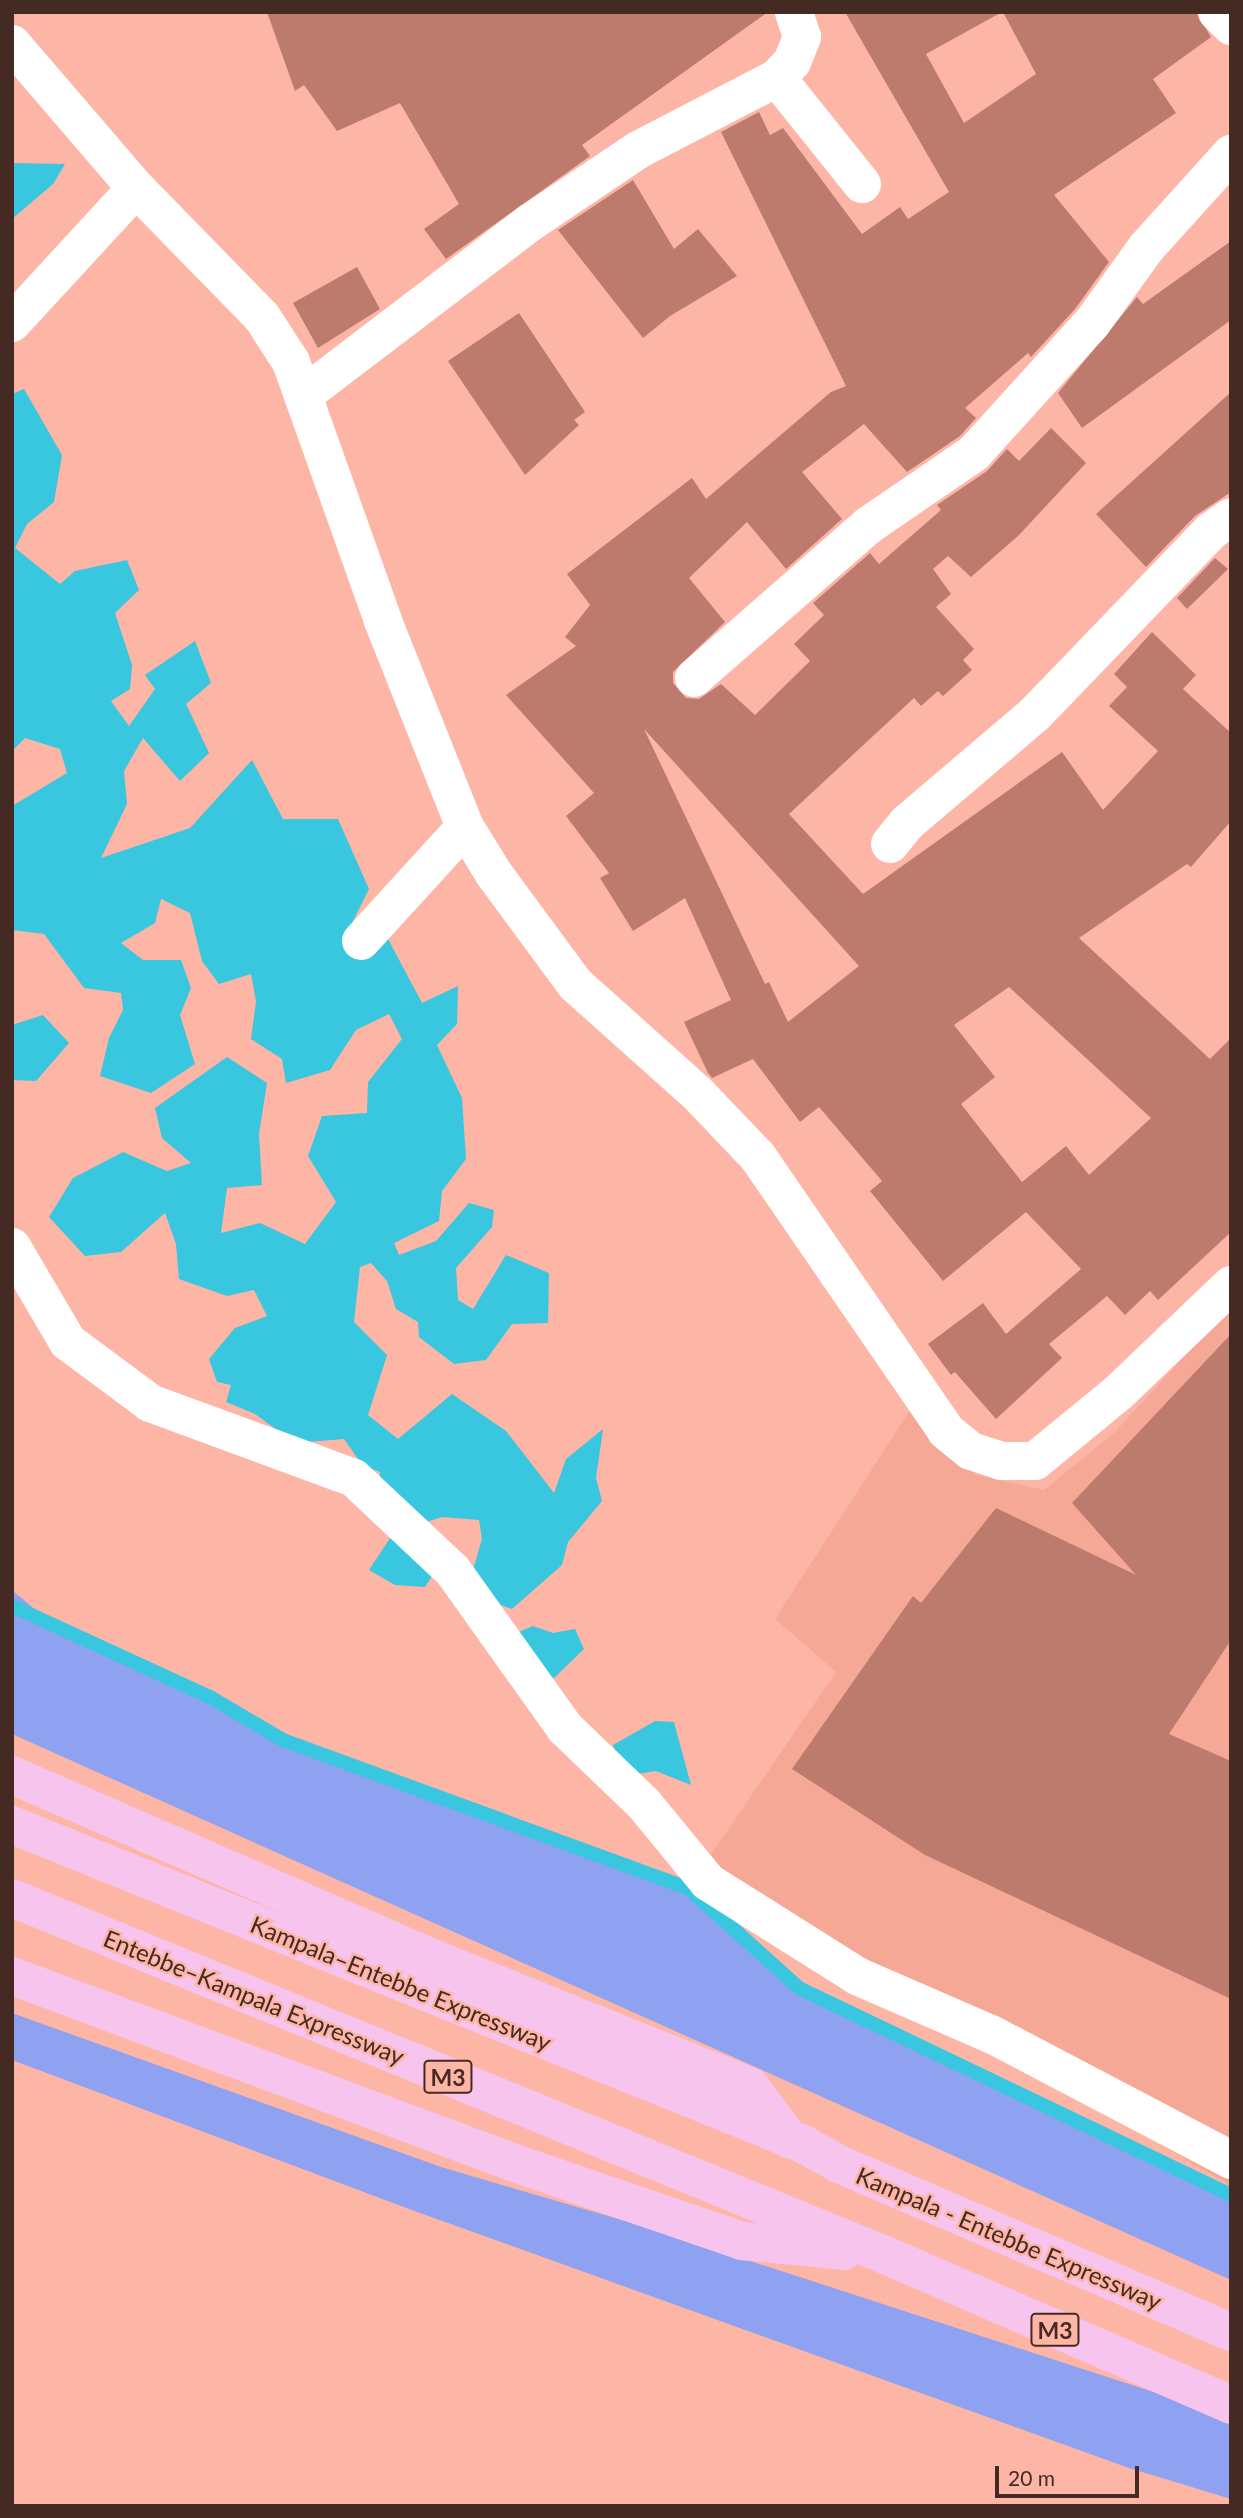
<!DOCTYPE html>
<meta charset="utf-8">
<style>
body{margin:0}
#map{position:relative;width:1243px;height:2518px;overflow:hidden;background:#fdb5a6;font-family:Lato,sans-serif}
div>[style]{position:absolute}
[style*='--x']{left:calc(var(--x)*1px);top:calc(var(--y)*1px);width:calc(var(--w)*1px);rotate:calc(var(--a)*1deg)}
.built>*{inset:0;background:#f6a897}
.green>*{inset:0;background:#8ea2f1}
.water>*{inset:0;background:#39c6df}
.stream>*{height:14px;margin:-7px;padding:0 7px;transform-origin:7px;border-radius:7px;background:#39c6df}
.building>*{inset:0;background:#bd7b6d}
.minor>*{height:38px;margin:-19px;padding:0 19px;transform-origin:19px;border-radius:19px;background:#fff}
.highway>*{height:38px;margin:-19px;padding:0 19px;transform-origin:19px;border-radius:19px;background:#f7c4ee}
span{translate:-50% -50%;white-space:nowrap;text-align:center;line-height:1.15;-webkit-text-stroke:5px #fdb5a6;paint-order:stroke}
.shield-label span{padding:2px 5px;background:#fdb5a6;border:2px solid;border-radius:5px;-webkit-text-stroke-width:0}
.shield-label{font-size:23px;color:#452923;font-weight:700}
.street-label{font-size:24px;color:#452923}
.frame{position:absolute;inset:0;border:14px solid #452923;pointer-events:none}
.scale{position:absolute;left:995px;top:2466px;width:144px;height:32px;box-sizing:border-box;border:4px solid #452923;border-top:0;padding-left:9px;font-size:21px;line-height:24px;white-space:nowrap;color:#452923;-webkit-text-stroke:5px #fdb5a6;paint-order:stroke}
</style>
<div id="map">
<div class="built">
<div style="clip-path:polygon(1231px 1305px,1231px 2186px,1037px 2072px,838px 1980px,688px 1888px,836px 1672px,775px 1619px,912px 1407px,976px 1475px,1044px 1490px,1115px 1432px)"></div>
</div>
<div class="green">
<div style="clip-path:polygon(12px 1590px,58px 1629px,210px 1697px,301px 1745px,688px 1888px,799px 1988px,1231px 2195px,1231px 2280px,12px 1734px)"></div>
<div style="clip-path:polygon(12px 2013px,441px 2167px,649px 2228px,1184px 2402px,1231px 2422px,1231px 2499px,1129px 2468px,409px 2209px,12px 2060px)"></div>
</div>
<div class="water">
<div style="clip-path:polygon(12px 163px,65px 164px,53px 184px,12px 219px)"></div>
<div style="clip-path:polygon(24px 389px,62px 455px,54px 502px,27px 524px,15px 548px,60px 584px,75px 571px,127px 560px,139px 590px,115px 613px,132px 665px,130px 689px,111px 701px,129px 726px,155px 689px,145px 675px,195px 641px,211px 683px,186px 704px,209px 753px,180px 781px,143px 738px,124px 771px,127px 804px,101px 858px,190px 828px,252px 760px,283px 819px,338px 819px,369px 889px,348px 931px,387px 937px,422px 1003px,458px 986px,457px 1024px,437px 1045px,462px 1098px,466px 1159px,442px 1191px,439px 1221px,394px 1243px,399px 1255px,436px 1241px,469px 1203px,494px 1210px,492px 1227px,456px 1268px,458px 1300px,473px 1309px,506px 1255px,549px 1273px,548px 1323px,512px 1324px,486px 1360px,454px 1364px,419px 1337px,418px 1322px,396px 1309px,387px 1281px,371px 1263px,360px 1267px,354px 1322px,387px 1355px,368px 1415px,398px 1439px,452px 1394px,506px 1431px,554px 1493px,566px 1459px,603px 1429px,596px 1478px,602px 1501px,568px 1542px,562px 1565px,512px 1609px,486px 1600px,471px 1577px,482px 1539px,479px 1520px,442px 1517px,413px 1526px,378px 1501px,380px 1472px,363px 1466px,344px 1439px,295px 1443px,255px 1414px,226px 1402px,231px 1385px,217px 1382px,209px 1359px,235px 1328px,267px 1316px,254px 1290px,227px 1296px,179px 1279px,176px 1244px,165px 1213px,121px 1252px,85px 1256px,49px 1217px,73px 1178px,123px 1152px,167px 1171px,191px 1163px,162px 1138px,155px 1108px,227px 1057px,267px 1083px,259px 1134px,262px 1185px,227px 1188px,221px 1233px,260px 1223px,305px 1244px,336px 1202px,308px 1156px,322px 1116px,367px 1113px,368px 1082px,402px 1039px,389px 1014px,356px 1030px,330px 1070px,286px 1083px,282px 1059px,251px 1039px,256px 1001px,251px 974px,219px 984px,202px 961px,190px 913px,161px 899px,155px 923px,121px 943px,143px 960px,181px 960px,191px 988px,180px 1015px,195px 1064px,151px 1093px,100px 1076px,109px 1038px,123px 1010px,121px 993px,84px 988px,44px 934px,12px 930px,12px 806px,67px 773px,60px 749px,25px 738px,12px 751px,12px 394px)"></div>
<div style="clip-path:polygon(43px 1015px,69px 1043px,36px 1081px,12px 1080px,12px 1025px)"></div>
<div style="clip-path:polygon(392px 1535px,436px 1570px,425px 1587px,395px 1585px,369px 1570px)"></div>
<div style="clip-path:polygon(533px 1626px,553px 1633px,575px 1629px,584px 1649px,554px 1678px,528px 1667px,509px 1636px)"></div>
<div style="clip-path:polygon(655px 1721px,674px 1722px,691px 1785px,656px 1771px,624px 1776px,613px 1745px)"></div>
</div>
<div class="stream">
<div style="--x:12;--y:1606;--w:218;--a:24.7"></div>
<div style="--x:210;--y:1697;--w:85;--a:30.5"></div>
<div style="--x:283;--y:1740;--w:431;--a:20.1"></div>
<div style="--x:688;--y:1888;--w:149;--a:42"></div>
<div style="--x:799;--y:1988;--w:479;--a:25.6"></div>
</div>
<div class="building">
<div style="clip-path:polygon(267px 12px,768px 12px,582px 145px,590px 156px,446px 259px,424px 229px,459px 204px,400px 103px,337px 131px,304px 85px,295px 91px)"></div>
<div style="clip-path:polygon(evenodd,845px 12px,1002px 12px,926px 54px,964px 123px,1036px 74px,1003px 12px,1196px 12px,1211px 37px,1153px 79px,1176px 113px,1054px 195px,1109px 262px,1075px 309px,1031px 357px,1028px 353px,965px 408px,976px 418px,960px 436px,907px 472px,864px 424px,802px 472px,842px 519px,786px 569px,747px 522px,689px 578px,725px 622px,673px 672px,673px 683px,686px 698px,699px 699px,721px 684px,755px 715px,810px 661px,794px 644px,824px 615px,813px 603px,870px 553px,879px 564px,941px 510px,937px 505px,987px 471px,1007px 449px,1019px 461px,1051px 428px,1086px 463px,1019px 535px,971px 577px,948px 556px,933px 569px,951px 594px,936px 607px,974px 649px,963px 660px,972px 670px,943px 696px,938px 691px,921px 706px,914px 698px,789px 814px,863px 894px,1062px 752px,1103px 810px,1158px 751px,1109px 706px,1127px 687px,1114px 674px,1152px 632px,1196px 675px,1183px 689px,1231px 733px,1231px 821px,1191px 867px,1187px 864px,1079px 938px,1210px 1059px,1231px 1038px,1231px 1232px,1158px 1300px,1150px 1291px,1125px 1315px,1107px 1296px,1049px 1344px,1062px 1358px,996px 1419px,955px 1372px,951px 1375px,928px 1344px,983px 1303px,1006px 1334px,1081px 1269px,1026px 1212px,943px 1281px,870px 1191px,882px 1181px,819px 1107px,800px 1122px,753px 1059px,712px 1078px,708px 1073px,684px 1022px,731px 1000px,685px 898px,633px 931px,600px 878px,609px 873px,566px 816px,594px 793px,506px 695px,576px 646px,565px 637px,590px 605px,567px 574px,692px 478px,706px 499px,831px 392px,846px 386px,721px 132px,759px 112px,770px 135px,783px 128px,862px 234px,900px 207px,908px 219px,949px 192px,845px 12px,644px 729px,859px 966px,788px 1022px,769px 982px,765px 984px,644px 729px,845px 12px,1009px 987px,1151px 1118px,1089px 1175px,1066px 1146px,1022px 1182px,961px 1104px,995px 1077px,954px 1025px,1009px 987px)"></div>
<div style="clip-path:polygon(633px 180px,674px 249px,698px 229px,737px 276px,670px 316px,643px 338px,558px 230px)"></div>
<div style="clip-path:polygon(1231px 241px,1231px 320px,1082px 428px,1058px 393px,1137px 297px,1143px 304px)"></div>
<div style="clip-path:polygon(357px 267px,380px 309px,318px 348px,293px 303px)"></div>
<div style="clip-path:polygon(519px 313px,585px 412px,574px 420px,579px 425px,525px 475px,448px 361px)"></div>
<div style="clip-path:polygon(1231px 392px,1231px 492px,1195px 516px,1146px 567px,1096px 514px)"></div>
<div style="clip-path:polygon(1215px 558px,1228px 569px,1187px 609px,1177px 598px)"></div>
<div style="clip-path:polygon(1231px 1334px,1231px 1640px,1169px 1734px,1231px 1761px,1231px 1999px,925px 1855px,792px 1769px,913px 1596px,921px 1603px,996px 1508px,1136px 1575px,1072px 1503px)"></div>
</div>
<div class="minor">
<div style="--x:1217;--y:12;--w:20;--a:45"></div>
<div style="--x:12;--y:44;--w:190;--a:49.3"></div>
<div style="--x:136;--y:188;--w:180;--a:45.7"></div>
<div style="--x:262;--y:317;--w:54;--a:57.2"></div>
<div style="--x:291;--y:362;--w:275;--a:70.4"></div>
<div style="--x:383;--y:621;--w:222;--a:68.3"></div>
<div style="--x:465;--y:827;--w:55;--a:58.3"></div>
<div style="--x:494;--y:874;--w:137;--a:53.6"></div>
<div style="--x:575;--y:984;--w:164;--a:41.8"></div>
<div style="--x:697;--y:1093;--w:88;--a:46.4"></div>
<div style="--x:758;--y:1157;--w:332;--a:55.5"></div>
<div style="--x:946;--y:1431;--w:32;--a:39"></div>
<div style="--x:971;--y:1451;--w:32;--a:18"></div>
<div style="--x:1001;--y:1461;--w:34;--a:0"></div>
<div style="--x:1035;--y:1461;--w:109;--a:-39.4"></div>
<div style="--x:1119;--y:1392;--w:155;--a:-43.7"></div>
<div style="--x:777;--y:78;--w:22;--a:-47"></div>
<div style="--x:792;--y:62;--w:27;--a:-68"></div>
<div style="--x:802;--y:37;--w:26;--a:-108"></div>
<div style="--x:12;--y:323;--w:183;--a:-47.4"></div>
<div style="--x:305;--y:394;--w:284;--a:-37.3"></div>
<div style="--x:531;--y:222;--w:129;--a:-33.9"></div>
<div style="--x:638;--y:150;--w:157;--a:-27.4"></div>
<div style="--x:777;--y:78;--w:136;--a:51.3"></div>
<div style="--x:694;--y:678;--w:232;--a:-41.2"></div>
<div style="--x:869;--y:525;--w:127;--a:-34.4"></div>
<div style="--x:974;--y:453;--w:176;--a:-47.8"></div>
<div style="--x:1092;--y:323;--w:92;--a:-54.2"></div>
<div style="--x:1146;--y:248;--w:127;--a:-47.9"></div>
<div style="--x:890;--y:844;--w:27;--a:-51"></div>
<div style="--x:907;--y:823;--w:168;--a:-40.4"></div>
<div style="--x:1035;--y:714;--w:254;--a:-46.1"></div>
<div style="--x:1211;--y:531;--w:24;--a:-35"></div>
<div style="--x:361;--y:941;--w:154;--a:-47.6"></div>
<div style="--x:12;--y:1247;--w:110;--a:59.5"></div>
<div style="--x:68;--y:1342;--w:102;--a:36.6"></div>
<div style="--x:150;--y:1403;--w:217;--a:20.2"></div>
<div style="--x:354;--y:1478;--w:136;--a:43.2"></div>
<div style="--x:453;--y:1571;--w:193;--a:54.5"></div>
<div style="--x:565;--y:1728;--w:110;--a:43.9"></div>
<div style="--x:644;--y:1804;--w:101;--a:50.6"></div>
<div style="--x:708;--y:1882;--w:176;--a:32.2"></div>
<div style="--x:857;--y:1976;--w:148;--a:23.5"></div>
<div style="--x:993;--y:2035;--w:269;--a:27.7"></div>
</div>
<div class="highway">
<div style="--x:12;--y:1775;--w:461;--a:23.5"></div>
<div style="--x:435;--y:1959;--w:340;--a:22"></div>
<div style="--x:750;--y:2086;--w:67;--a:53.5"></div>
<div style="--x:12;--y:1825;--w:853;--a:21.96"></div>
<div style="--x:803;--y:2144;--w:43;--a:28.9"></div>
<div style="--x:841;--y:2165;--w:424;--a:23.2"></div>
<div style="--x:12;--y:1898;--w:943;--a:22.24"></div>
<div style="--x:885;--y:2255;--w:377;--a:23.4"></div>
<div style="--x:12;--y:1976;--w:545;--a:20.4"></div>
<div style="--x:523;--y:2166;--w:231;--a:18.9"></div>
<div style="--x:742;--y:2241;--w:102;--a:5.6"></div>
</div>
<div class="shield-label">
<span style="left:448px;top:2077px">M3</span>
<span style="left:1055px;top:2330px">M3</span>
</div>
<div class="street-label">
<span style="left:401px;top:1983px;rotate:22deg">Kampala–Entebbe Expressway</span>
<span style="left:254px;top:1997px;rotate:22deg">Entebbe–Kampala Expressway</span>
<span style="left:1009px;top:2238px;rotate:23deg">Kampala - Entebbe Expressway</span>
</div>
<div class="frame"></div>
<div class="scale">20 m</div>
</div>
